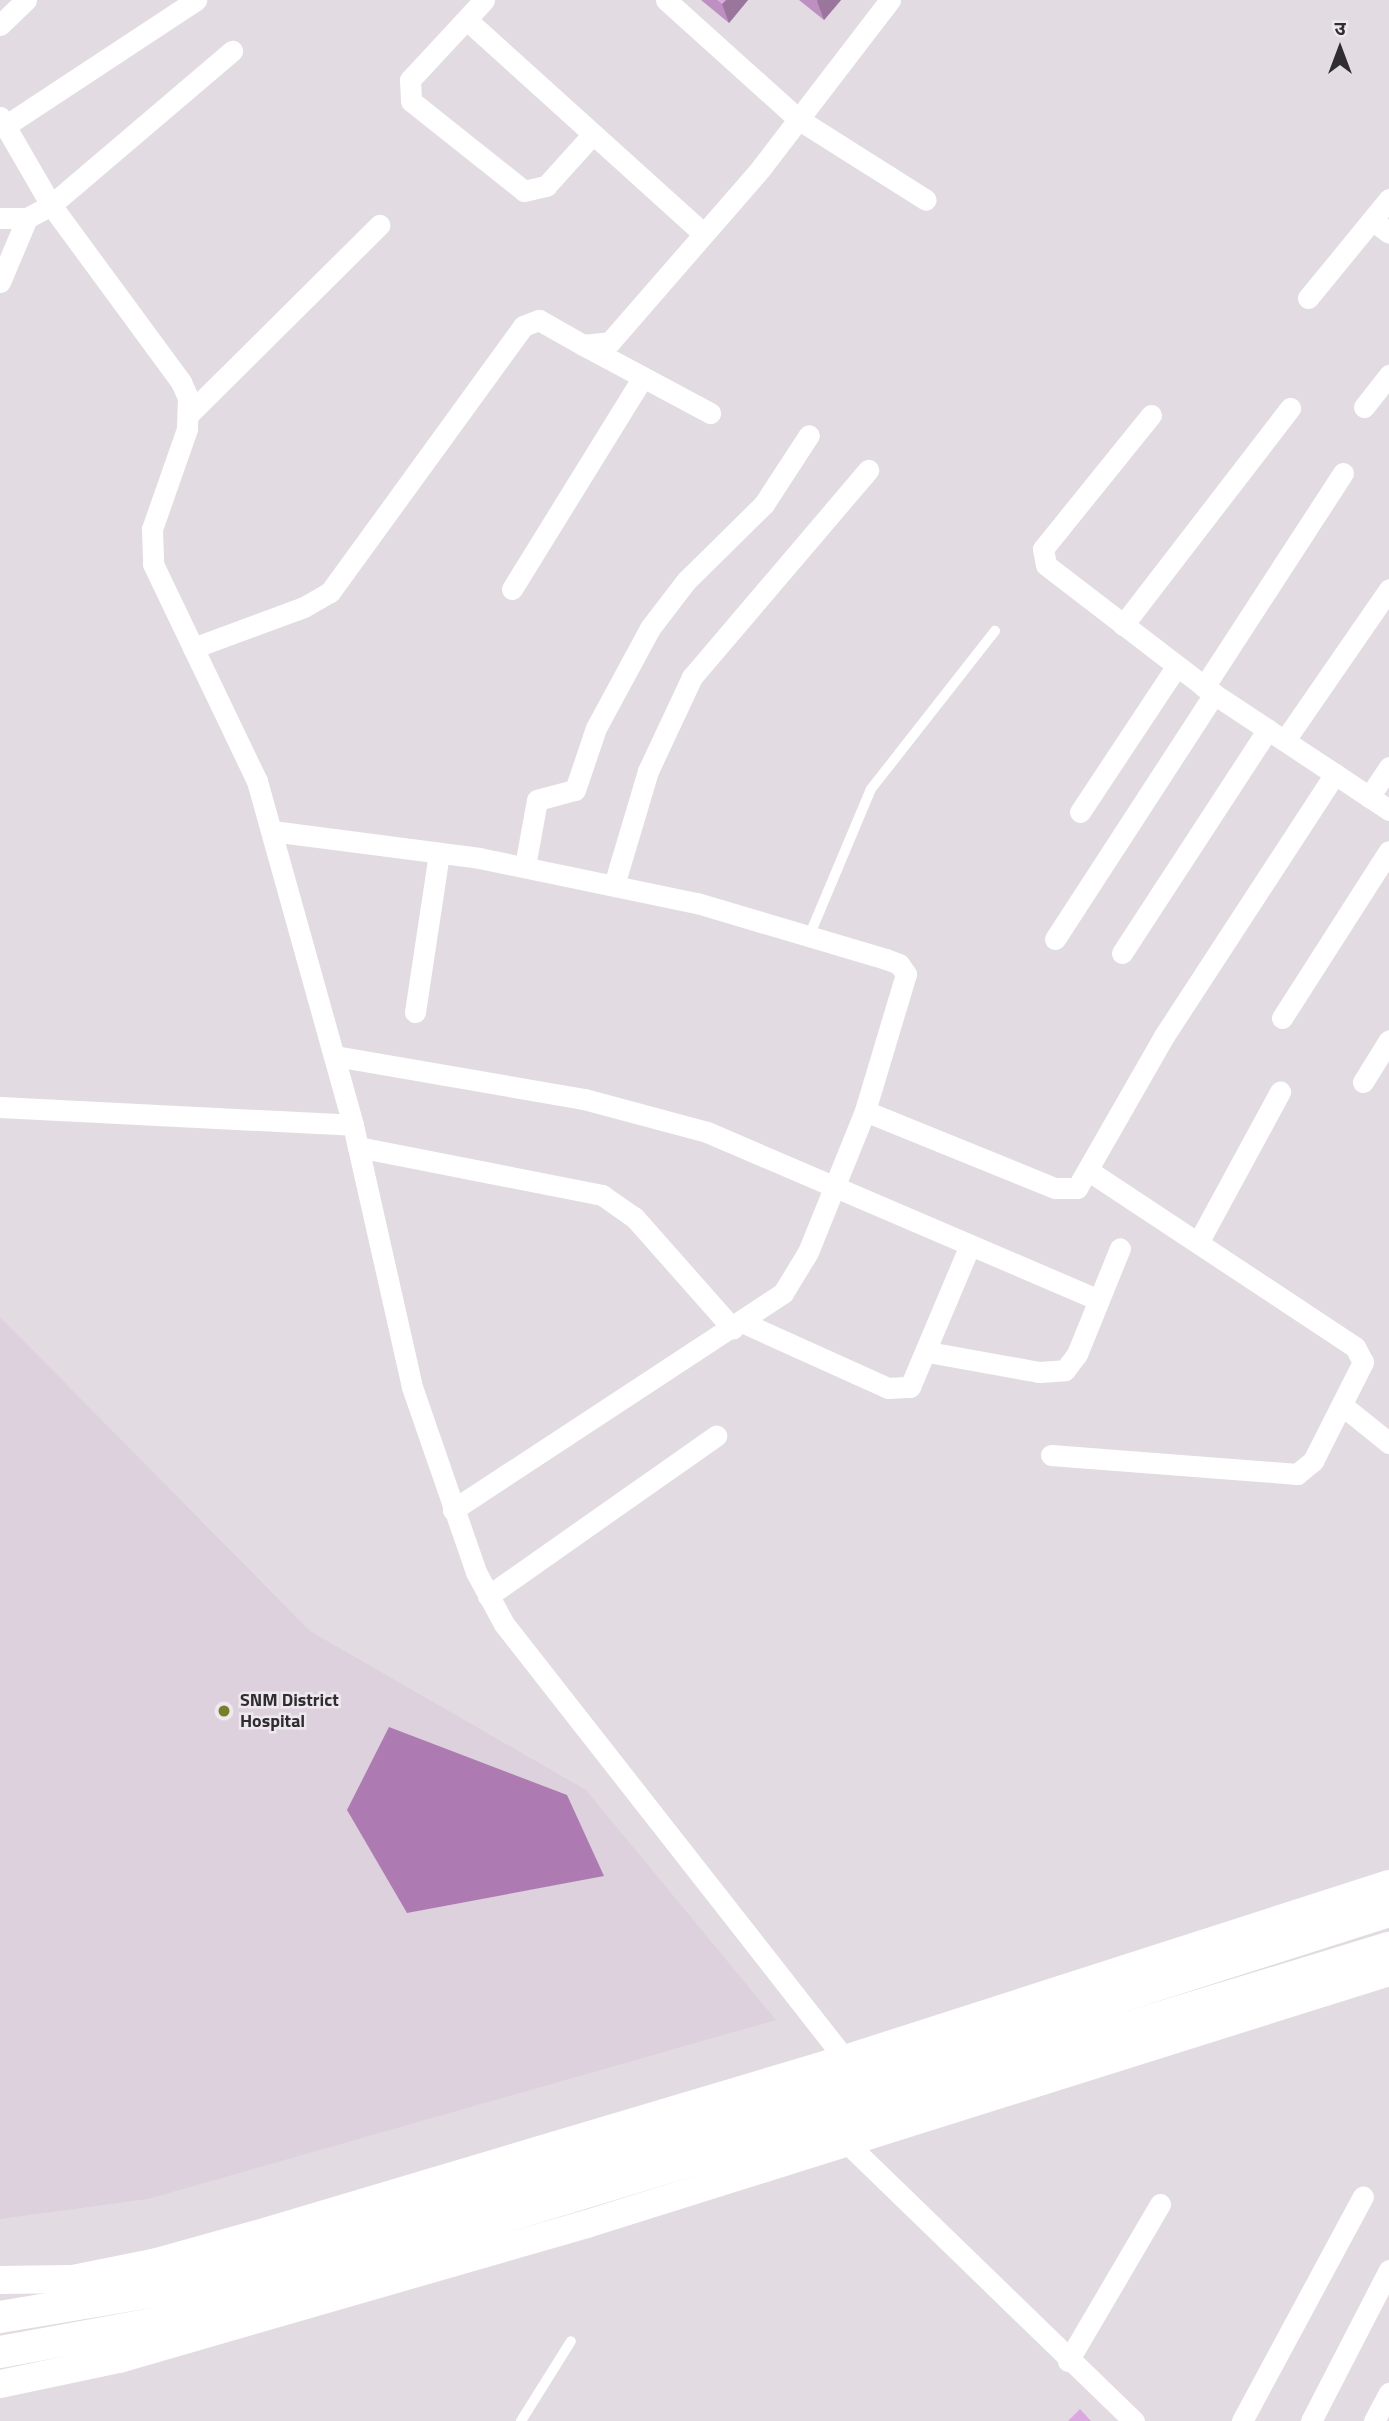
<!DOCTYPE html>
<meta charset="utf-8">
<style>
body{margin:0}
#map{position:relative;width:1389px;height:2421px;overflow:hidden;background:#e2dce2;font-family:"Titillium Web","Noto Sans Devanagari",sans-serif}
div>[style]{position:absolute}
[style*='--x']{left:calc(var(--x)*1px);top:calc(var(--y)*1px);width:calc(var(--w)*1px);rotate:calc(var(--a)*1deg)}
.built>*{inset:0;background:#ddd1dd}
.water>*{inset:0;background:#ad7bb1}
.lane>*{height:10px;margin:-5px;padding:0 5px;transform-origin:5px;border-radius:5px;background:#fff}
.street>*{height:21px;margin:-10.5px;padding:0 10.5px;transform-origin:10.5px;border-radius:10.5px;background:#fff}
.secondary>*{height:28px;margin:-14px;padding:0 14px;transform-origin:14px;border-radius:14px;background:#fff}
.primary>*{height:32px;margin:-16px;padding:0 16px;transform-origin:16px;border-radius:16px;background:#fff}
.wall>*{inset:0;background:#bd90c1}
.shaded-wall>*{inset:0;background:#9a769d}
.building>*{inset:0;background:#dca8e0}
.dots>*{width:19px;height:19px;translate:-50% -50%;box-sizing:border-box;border:4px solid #efe9ef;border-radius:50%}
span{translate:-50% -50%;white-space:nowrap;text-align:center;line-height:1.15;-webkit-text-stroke:5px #efe9ef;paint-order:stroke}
.poi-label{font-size:18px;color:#2f2d30;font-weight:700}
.left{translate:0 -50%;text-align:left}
.north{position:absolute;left:1305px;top:14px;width:70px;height:70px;-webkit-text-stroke:5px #efe9ef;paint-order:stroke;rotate:0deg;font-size:19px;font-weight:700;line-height:28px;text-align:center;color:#2f2d30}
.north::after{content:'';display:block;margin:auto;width:24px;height:32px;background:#2f2d30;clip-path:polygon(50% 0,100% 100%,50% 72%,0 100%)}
</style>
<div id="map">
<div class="built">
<div style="clip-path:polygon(0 1317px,310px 1631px,586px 1790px,776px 2020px,148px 2199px,0 2219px)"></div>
</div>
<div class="water">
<div style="clip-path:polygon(389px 1727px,567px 1795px,604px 1876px,407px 1913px,347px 1810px)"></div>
</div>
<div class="lane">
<div style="--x:810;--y:934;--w:157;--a:-67.2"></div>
<div style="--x:871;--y:789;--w:201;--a:-51.9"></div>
<div style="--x:521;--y:2421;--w:94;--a:-58"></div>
</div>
<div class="street">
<div style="--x:484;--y:0;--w:109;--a:132.8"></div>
<div style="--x:410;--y:80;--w:21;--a:87"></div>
<div style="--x:411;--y:101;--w:144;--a:38.5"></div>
<div style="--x:524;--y:191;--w:23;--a:-13"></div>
<div style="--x:546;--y:186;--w:70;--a:-47.9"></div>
<div style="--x:666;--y:0;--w:178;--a:42"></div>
<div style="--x:798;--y:119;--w:151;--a:32.3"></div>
<div style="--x:467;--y:20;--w:316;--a:42.1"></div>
<div style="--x:0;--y:25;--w:36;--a:-44"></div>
<div style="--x:0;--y:117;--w:102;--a:59.9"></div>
<div style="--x:51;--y:205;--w:220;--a:53.7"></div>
<div style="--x:181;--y:382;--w:17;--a:66"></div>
<div style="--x:188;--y:398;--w:31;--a:92"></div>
<div style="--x:187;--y:429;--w:106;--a:109.3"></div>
<div style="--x:152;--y:529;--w:35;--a:88"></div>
<div style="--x:153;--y:564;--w:241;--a:64.4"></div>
<div style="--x:257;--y:781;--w:357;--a:74.4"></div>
<div style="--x:353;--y:1125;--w:269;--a:77.3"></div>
<div style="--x:412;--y:1387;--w:196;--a:70.9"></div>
<div style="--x:476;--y:1572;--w:59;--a:61.7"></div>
<div style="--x:504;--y:1624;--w:553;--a:51.91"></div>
<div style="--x:5;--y:126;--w:229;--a:-33.4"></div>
<div style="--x:0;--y:218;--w:27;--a:0"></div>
<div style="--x:27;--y:218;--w:27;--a:-28"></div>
<div style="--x:51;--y:205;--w:238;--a:-40.4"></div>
<div style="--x:1372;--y:220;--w:21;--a:37"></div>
<div style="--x:0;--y:282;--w:69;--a:-67.1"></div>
<div style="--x:1308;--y:298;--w:128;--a:-50.7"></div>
<div style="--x:585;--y:346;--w:142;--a:28.2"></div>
<div style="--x:1364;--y:407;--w:41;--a:-52"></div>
<div style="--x:190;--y:413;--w:267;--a:-44.8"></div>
<div style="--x:1151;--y:415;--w:172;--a:128.9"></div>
<div style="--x:1043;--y:549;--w:16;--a:79"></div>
<div style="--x:1046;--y:565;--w:212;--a:37.5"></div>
<div style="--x:1214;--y:694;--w:210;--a:33.5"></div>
<div style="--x:512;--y:589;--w:249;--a:-58.3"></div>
<div style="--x:1123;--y:625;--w:274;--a:-52.4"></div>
<div style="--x:193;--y:648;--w:118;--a:-20.3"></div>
<div style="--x:304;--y:607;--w:30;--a:-30"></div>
<div style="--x:330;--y:592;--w:329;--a:-54"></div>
<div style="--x:523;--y:326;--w:17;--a:-21"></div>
<div style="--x:539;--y:320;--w:51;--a:29.6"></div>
<div style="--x:583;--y:345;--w:27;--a:-6"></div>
<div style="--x:610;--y:342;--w:230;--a:-49"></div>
<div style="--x:761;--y:168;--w:212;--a:-52.5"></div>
<div style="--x:1204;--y:687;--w:255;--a:-57"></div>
<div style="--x:1285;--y:740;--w:183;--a:-55.4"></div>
<div style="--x:1369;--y:797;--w:36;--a:-56"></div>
<div style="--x:1080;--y:812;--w:174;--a:-56.5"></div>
<div style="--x:272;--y:831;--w:209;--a:7.4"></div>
<div style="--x:479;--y:858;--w:223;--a:11.7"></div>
<div style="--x:697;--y:903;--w:197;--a:16.5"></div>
<div style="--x:886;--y:959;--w:14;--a:21"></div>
<div style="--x:899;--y:964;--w:12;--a:55"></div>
<div style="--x:906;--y:974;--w:143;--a:106.7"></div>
<div style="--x:865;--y:1111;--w:152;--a:112"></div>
<div style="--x:808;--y:1252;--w:48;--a:121.4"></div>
<div style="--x:783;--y:1293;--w:395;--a:146.7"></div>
<div style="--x:525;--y:866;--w:67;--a:-79.7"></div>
<div style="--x:537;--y:800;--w:39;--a:-15"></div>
<div style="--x:575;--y:790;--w:65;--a:-71.3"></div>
<div style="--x:596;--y:728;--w:114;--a:-61.6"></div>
<div style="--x:650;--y:628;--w:59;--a:-52.5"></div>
<div style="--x:686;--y:581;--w:110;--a:-44.6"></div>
<div style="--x:764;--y:504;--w:82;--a:-56.9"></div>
<div style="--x:614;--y:885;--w:119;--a:-73.4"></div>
<div style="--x:648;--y:771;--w:104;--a:-64.9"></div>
<div style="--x:692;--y:677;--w:272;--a:-49.6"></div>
<div style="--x:1055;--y:939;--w:292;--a:-57"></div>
<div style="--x:1122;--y:953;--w:267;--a:-56.9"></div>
<div style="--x:415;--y:1012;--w:161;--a:-81.4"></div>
<div style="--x:1282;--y:1018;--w:198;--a:-57.4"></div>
<div style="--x:335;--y:1056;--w:253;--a:9.8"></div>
<div style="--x:584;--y:1099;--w:127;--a:15"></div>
<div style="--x:707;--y:1132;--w:426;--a:23.2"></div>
<div style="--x:1363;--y:1082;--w:49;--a:-58.2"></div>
<div style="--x:0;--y:1107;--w:353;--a:2.9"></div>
<div style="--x:865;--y:1111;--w:205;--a:22.1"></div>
<div style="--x:1055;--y:1188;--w:22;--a:0"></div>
<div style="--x:1077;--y:1188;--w:175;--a:-60.2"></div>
<div style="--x:1164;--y:1036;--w:313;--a:-56.9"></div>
<div style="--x:358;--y:1147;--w:249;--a:11.1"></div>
<div style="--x:602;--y:1195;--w:39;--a:35"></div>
<div style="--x:634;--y:1217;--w:149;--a:48.5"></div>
<div style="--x:1199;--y:1241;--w:170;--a:-61.5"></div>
<div style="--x:744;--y:1323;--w:158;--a:24.3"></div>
<div style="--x:888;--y:1388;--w:22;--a:-3"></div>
<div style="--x:910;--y:1387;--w:154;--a:-67.1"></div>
<div style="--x:928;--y:1352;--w:113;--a:10.2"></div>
<div style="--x:1039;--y:1372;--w:26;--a:-4"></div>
<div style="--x:1065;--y:1370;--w:20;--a:-53"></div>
<div style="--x:1077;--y:1354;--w:114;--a:-67.9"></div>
<div style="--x:1343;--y:1406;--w:59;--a:38.8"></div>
<div style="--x:1051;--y:1455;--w:247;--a:4.4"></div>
<div style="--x:1297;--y:1474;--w:21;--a:-39"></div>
<div style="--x:1313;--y:1461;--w:111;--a:-63.2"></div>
<div style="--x:1363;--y:1362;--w:17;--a:-118"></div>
<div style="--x:1355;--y:1347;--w:319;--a:-146.5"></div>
<div style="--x:488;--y:1596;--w:279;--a:-35.1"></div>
<div style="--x:849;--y:2145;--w:397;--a:44.1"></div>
<div style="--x:1068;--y:2361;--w:182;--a:-59.6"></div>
<div style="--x:1242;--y:2421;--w:255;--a:-61.7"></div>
<div style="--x:1311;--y:2421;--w:170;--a:-62.7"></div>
<div style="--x:1374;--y:2421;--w:32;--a:-62"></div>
</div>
<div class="secondary">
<div style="--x:0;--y:2280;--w:73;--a:-0.8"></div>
<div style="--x:73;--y:2279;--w:86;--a:-11.4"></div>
<div style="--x:157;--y:2262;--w:115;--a:-15.6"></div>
<div style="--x:268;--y:2231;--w:602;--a:-16.6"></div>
<div style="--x:845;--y:2059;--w:571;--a:-17.83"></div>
<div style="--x:0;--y:2384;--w:122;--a:-11.9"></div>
<div style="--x:119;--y:2359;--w:487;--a:-16.1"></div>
<div style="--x:587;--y:2224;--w:841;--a:-17.44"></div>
</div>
<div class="primary">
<div style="--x:0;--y:2317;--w:169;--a:-9.5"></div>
<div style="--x:167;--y:2289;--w:679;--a:-16.78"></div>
<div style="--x:817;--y:2093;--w:600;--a:-17.65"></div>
<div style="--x:0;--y:2352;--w:155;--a:-10.4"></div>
<div style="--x:152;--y:2324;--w:1293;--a:-16.91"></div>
</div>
<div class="wall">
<div style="clip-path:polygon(701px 0,748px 0,729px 23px)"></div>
<div style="clip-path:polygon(799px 0,841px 0,824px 20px)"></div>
</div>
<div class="shaded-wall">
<div style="clip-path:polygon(726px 0,748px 0,729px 23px,722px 4px)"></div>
<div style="clip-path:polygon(818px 0,841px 0,824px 20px,817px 1px)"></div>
</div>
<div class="building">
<div style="clip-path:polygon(717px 0,726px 0,722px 4px)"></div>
<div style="clip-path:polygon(1080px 2409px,1091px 2421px,1068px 2421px)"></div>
</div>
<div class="dots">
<div style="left:224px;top:1711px;background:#787f2a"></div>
</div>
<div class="poi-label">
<span class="left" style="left:240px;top:1711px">SNM District<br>Hospital</span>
</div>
<div class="north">उ</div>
</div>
